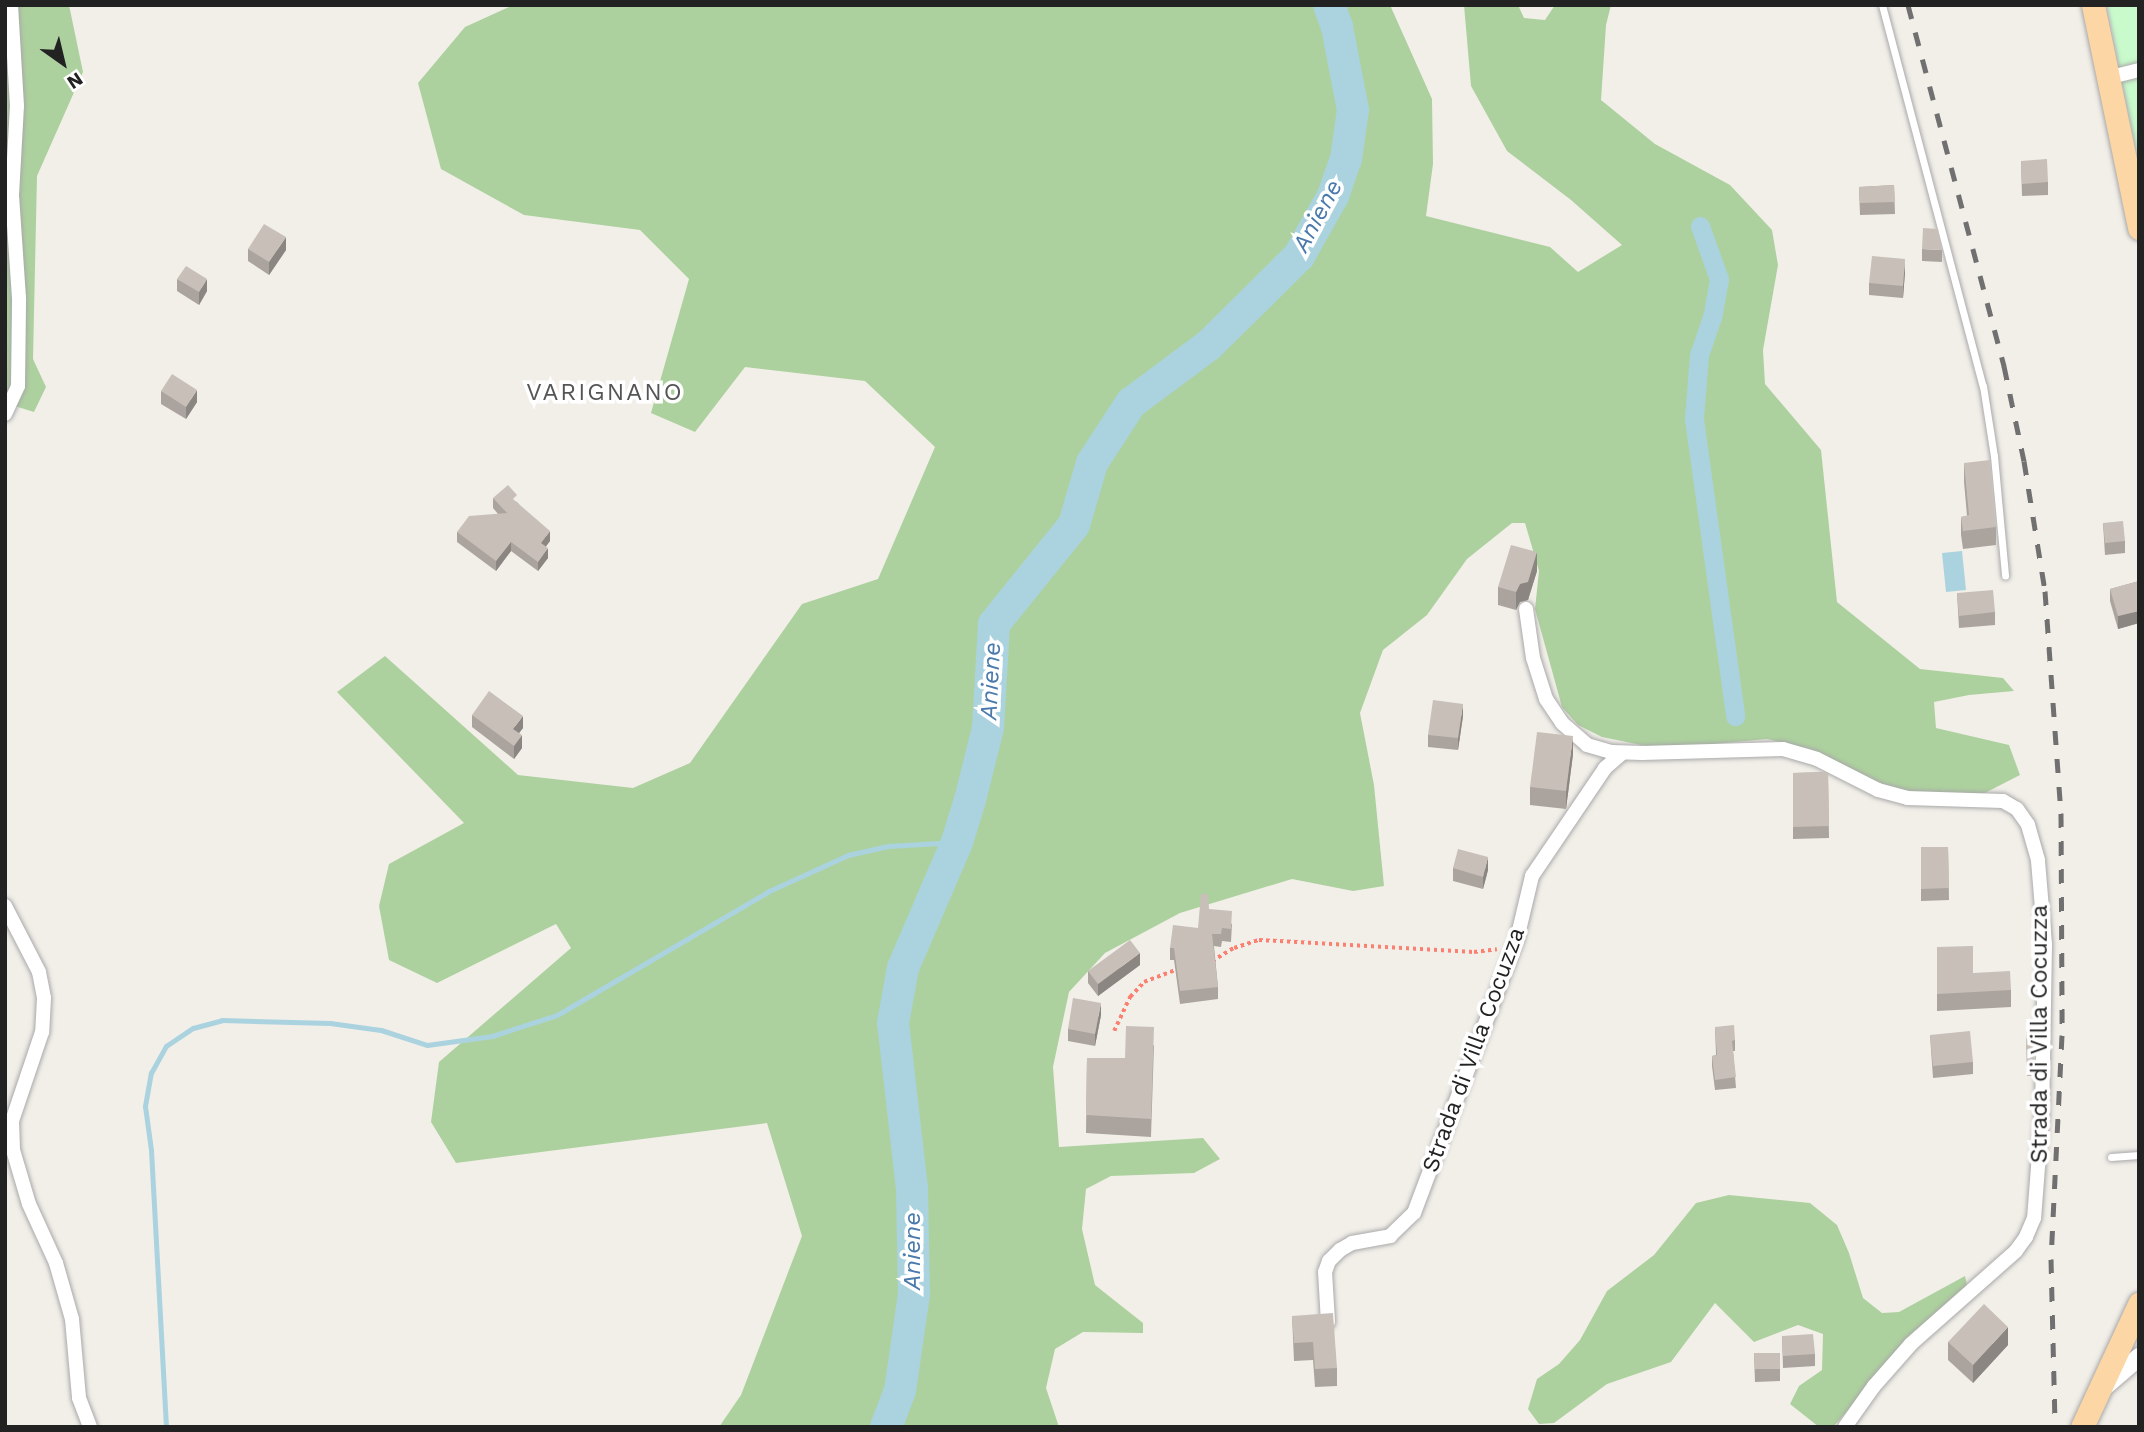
<!DOCTYPE html>
<style>
body{margin:0}
#map{position:relative;width:2144px;height:1432px;overflow:hidden;background:#f2efe9;font-family:"Work Sans",sans-serif}
div>[style]{position:absolute}
[style*='--x']{left:calc(var(--x)*1px);top:calc(var(--y)*1px);width:calc(var(--w)*1px);rotate:calc(var(--a)*1deg)}
.forest>*{inset:0;background:#add19e}
.park>*{inset:0;background:#c8facc}
.water>*{inset:0;background:#aad3df}
.stream>*{height:5px;margin:-2.5px;padding:0 2.5px;transform-origin:2.5px;border-radius:2.5px;background:#aad3df}
.canal>*{height:19px;margin:-9.5px;padding:0 9.5px;transform-origin:9.5px;border-radius:9.5px;background:#aad3df}
.river>*{height:32px;margin:-16px;padding:0 16px;transform-origin:16px;border-radius:16px;background:#aad3df}
.path>*{height:3.5px;margin-top:-1.75px;transform-origin:0;background:repeating-linear-gradient(90deg,#fa8072 0 3.5px,transparent 0 7px)}
.roads{filter:drop-shadow(0 0 2px #a9a9a9) drop-shadow(0 0 2px #a9a9a9)}
.service>*{height:7px;margin:-3.5px;padding:0 3.5px;transform-origin:3.5px;border-radius:3.5px;background:#fff}
.minor>*{height:14px;margin:-7px;padding:0 7px;transform-origin:7px;border-radius:7px;background:#fff}
.tertiary>*{height:18px;margin:-9px;padding:0 9px;transform-origin:9px;border-radius:9px;background:#fff}
.primary>*{height:23px;margin:-11.5px;padding:0 11.5px;transform-origin:11.5px;border-radius:11.5px;background:#fcd6a4}
.rail>*{height:5px;margin-top:-2.5px;transform-origin:0;background:repeating-linear-gradient(90deg,#707070 0 14px,transparent 0 28px)}
.wall>*{inset:0;background:#aba49e}
.shaded-wall>*{inset:0;background:#8b8681}
.building>*{inset:0;background:#c7bfb8}
span{translate:-50% -50%;white-space:nowrap;text-align:center;line-height:1.15;-webkit-text-stroke:7px #fff;paint-order:stroke}
.street-label{font-size:23px;color:#222}
.water-label{font-size:24px;color:#4a7aab;font-style:italic}
.neighbourhood-label{font-size:24px;color:#555;letter-spacing:2px}
.frame{position:absolute;inset:0;border:7px solid #222;pointer-events:none}
.north{position:absolute;left:28px;top:28px;width:70px;height:70px;-webkit-text-stroke:5px #fff;paint-order:stroke;rotate:146deg;font-size:19px;font-weight:700;line-height:28px;text-align:center;color:#222}
.north::after{content:'';display:block;margin:auto;width:24px;height:32px;background:#222;clip-path:polygon(50% 0,100% 100%,50% 72%,0 100%)}
</style>
<div id="map">
<div class="forest">
<div style="clip-path:polygon(5px 5px,69px 5px,83px 72px,37px 176px,33px 359px,46px 387px,34px 412px,5px 403px)"></div>
<div style="clip-path:polygon(513px 5px,1390px 5px,1432px 99px,1433px 164px,1426px 216px,1550px 247px,1578px 272px,1622px 245px,1571px 200px,1507px 151px,1471px 86px,1464px 5px,1518px 5px,1524px 18px,1545px 20px,1555px 5px,1611px 5px,1606px 25px,1601px 100px,1655px 144px,1730px 185px,1772px 230px,1778px 265px,1763px 350px,1765px 384px,1821px 450px,1837px 602px,1920px 669px,2003px 678px,2014px 691px,1969px 695px,1934px 702px,1936px 728px,2009px 745px,2020px 775px,1979px 796px,1901px 791px,1850px 771px,1810px 749px,1767px 739px,1661px 749px,1602px 737px,1578px 725px,1562px 707px,1535px 609px,1539px 571px,1525px 523px,1512px 523px,1467px 559px,1427px 615px,1383px 650px,1360px 713px,1374px 785px,1384px 886px,1353px 891px,1292px 879px,1180px 913px,1105px 953px,1069px 992px,1053px 1067px,1059px 1147px,1203px 1138px,1220px 1159px,1194px 1173px,1111px 1176px,1086px 1189px,1082px 1229px,1095px 1285px,1143px 1323px,1143px 1333px,1083px 1332px,1055px 1349px,1046px 1388px,1059px 1427px,719px 1427px,741px 1395px,802px 1236px,767px 1123px,456px 1163px,431px 1122px,439px 1062px,571px 948px,556px 924px,437px 983px,389px 960px,379px 906px,389px 864px,464px 823px,337px 692px,385px 656px,518px 775px,633px 788px,690px 763px,802px 604px,878px 579px,935px 447px,865px 381px,745px 367px,695px 432px,651px 413px,689px 279px,640px 230px,524px 215px,441px 169px,418px 83px,465px 27px)"></div>
<div style="clip-path:polygon(1729px 1195px,1810px 1203px,1837px 1225px,1849px 1253px,1863px 1298px,1882px 1313px,1899px 1312px,1965px 1276px,1968px 1289px,1917px 1332px,1833px 1427px,1819px 1427px,1790px 1404px,1799px 1386px,1822px 1370px,1823px 1334px,1798px 1325px,1754px 1342px,1715px 1303px,1671px 1362px,1607px 1384px,1554px 1423px,1539px 1424px,1528px 1409px,1537px 1379px,1559px 1364px,1580px 1340px,1607px 1291px,1654px 1255px,1696px 1203px)"></div>
</div>
<div class="park">
<div style="clip-path:polygon(2107px 5px,2139px 5px,2139px 163px,2130px 121px)"></div>
</div>
<div class="water">
<div style="clip-path:polygon(1962px 551px,1966px 590px,1946px 592px,1942px 553px)"></div>
</div>
<div class="stream">
<div style="--x:166;--y:1427;--w:277;--a:-93.1"></div>
<div style="--x:151;--y:1150;--w:44;--a:-97.8"></div>
<div style="--x:145;--y:1106;--w:34;--a:-80"></div>
<div style="--x:151;--y:1073;--w:31;--a:-61"></div>
<div style="--x:166;--y:1046;--w:32;--a:-34"></div>
<div style="--x:193;--y:1028;--w:30;--a:-15"></div>
<div style="--x:222;--y:1020;--w:108;--a:1.6"></div>
<div style="--x:330;--y:1023;--w:51;--a:7.8"></div>
<div style="--x:381;--y:1030;--w:48;--a:18.1"></div>
<div style="--x:427;--y:1045;--w:66;--a:-7.9"></div>
<div style="--x:492;--y:1036;--w:68;--a:-17.9"></div>
<div style="--x:557;--y:1015;--w:246;--a:-30.3"></div>
<div style="--x:769;--y:891;--w:87;--a:-24.5"></div>
<div style="--x:848;--y:855;--w:41;--a:-12.7"></div>
<div style="--x:888;--y:846;--w:69;--a:-3.3"></div>
</div>
<div class="canal">
<div style="--x:1700;--y:226;--w:56;--a:70.3"></div>
<div style="--x:1719;--y:279;--w:39;--a:100"></div>
<div style="--x:1712;--y:317;--w:40;--a:108.9"></div>
<div style="--x:1699;--y:355;--w:64;--a:94.5"></div>
<div style="--x:1694;--y:419;--w:300;--a:82.1"></div>
</div>
<div class="river">
<div style="--x:886;--y:1427;--w:39;--a:-69"></div>
<div style="--x:900;--y:1391;--w:98;--a:-81.8"></div>
<div style="--x:914;--y:1294;--w:105;--a:-91.1"></div>
<div style="--x:912;--y:1189;--w:167;--a:-96.5"></div>
<div style="--x:893;--y:1023;--w:56;--a:-79.7"></div>
<div style="--x:903;--y:968;--w:137;--a:-66.8"></div>
<div style="--x:957;--y:842;--w:44;--a:-72.8"></div>
<div style="--x:970;--y:800;--w:74;--a:-76"></div>
<div style="--x:988;--y:728;--w:104;--a:-86.7"></div>
<div style="--x:994;--y:624;--w:127;--a:-51.1"></div>
<div style="--x:1074;--y:525;--w:65;--a:-73.8"></div>
<div style="--x:1092;--y:463;--w:72;--a:-57"></div>
<div style="--x:1131;--y:403;--w:97;--a:-36.6"></div>
<div style="--x:1209;--y:345;--w:127;--a:-44.7"></div>
<div style="--x:1299;--y:256;--w:69;--a:-60.5"></div>
<div style="--x:1333;--y:196;--w:39;--a:-71"></div>
<div style="--x:1346;--y:159;--w:49;--a:-81.9"></div>
<div style="--x:1353;--y:110;--w:85;--a:-100.9"></div>
<div style="--x:1337;--y:27;--w:23;--a:-110"></div>
</div>
<div class="path">
<div style="--x:1212;--y:961;--w:26;--a:-31"></div>
<div style="--x:1234;--y:948;--w:26;--a:-18"></div>
<div style="--x:1259;--y:940;--w:215;--a:3.2"></div>
<div style="--x:1474;--y:952;--w:23;--a:-7"></div>
<div style="--x:1114;--y:1031;--w:38;--a:-65"></div>
<div style="--x:1130;--y:997;--w:21;--a:-47"></div>
<div style="--x:1144;--y:982;--w:36;--a:-21"></div>
</div>
<div class="roads">
<div class="service">
<div style="--x:1882;--y:5;--w:394;--a:75.2"></div>
<div style="--x:1983;--y:386;--w:71;--a:81.1"></div>
<div style="--x:1994;--y:456;--w:120;--a:84.7"></div>
<div style="--x:2111;--y:1157;--w:28;--a:-4"></div>
</div>
<div class="minor">
<div style="--x:2107;--y:78;--w:33;--a:-14"></div>
<div style="--x:5;--y:414;--w:31;--a:-65"></div>
<div style="--x:18;--y:386;--w:88;--a:-89.3"></div>
<div style="--x:19;--y:298;--w:103;--a:-93.9"></div>
<div style="--x:12;--y:195;--w:89;--a:-86.8"></div>
<div style="--x:17;--y:106;--w:101;--a:-93.4"></div>
<div style="--x:1526;--y:609;--w:49;--a:81.9"></div>
<div style="--x:1533;--y:658;--w:43;--a:72.4"></div>
<div style="--x:1546;--y:699;--w:29;--a:56"></div>
<div style="--x:1562;--y:723;--w:33;--a:41"></div>
<div style="--x:1587;--y:745;--w:26;--a:16"></div>
<div style="--x:1612;--y:752;--w:30;--a:2"></div>
<div style="--x:1642;--y:753;--w:141;--a:-1.6"></div>
<div style="--x:1783;--y:749;--w:35;--a:16"></div>
<div style="--x:1817;--y:759;--w:68;--a:26.9"></div>
<div style="--x:1878;--y:790;--w:30;--a:15"></div>
<div style="--x:1907;--y:798;--w:96;--a:1.8"></div>
<div style="--x:2003;--y:801;--w:16;--a:30"></div>
<div style="--x:2017;--y:809;--w:19;--a:55"></div>
<div style="--x:2028;--y:825;--w:37;--a:74"></div>
<div style="--x:2038;--y:861;--w:84;--a:85.2"></div>
<div style="--x:2045;--y:945;--w:170;--a:91"></div>
<div style="--x:2042;--y:1115;--w:103;--a:94.4"></div>
<div style="--x:2034;--y:1218;--w:21;--a:113"></div>
<div style="--x:2026;--y:1237;--w:17;--a:126"></div>
<div style="--x:2016;--y:1251;--w:140;--a:138.5"></div>
<div style="--x:1911;--y:1344;--w:56;--a:131.4"></div>
<div style="--x:1874;--y:1386;--w:50;--a:125.3"></div>
<div style="--x:5;--y:906;--w:74;--a:62.7"></div>
<div style="--x:39;--y:972;--w:26;--a:79"></div>
<div style="--x:44;--y:998;--w:34;--a:93"></div>
<div style="--x:42;--y:1032;--w:94;--a:108.6"></div>
<div style="--x:12;--y:1121;--w:29;--a:88"></div>
<div style="--x:13;--y:1150;--w:56;--a:73.5"></div>
<div style="--x:29;--y:1204;--w:65;--a:65.4"></div>
<div style="--x:56;--y:1263;--w:58;--a:74.1"></div>
<div style="--x:72;--y:1319;--w:79;--a:84.9"></div>
<div style="--x:79;--y:1398;--w:31;--a:69"></div>
<div style="--x:1328;--y:1322;--w:50;--a:-93.4"></div>
<div style="--x:1325;--y:1272;--w:12;--a:-70"></div>
<div style="--x:1329;--y:1261;--w:16;--a:-45"></div>
<div style="--x:1340;--y:1250;--w:14;--a:-30"></div>
<div style="--x:1352;--y:1243;--w:39;--a:-10"></div>
<div style="--x:1390;--y:1236;--w:33;--a:-44"></div>
<div style="--x:1414;--y:1213;--w:293;--a:-69.4"></div>
<div style="--x:1517;--y:939;--w:65;--a:-76.6"></div>
<div style="--x:1532;--y:876;--w:130;--a:-55.9"></div>
<div style="--x:1605;--y:768;--w:23;--a:-41"></div>
</div>
<div class="tertiary">
<div style="--x:2103;--y:1388;--w:48;--a:-40.7"></div>
</div>
<div class="primary">
<div style="--x:2093;--y:5;--w:228;--a:78.3"></div>
<div style="--x:2082;--y:1427;--w:136;--a:-65.1"></div>
</div>
</div>
<div class="rail">
<div style="--x:1908;--y:5;--w:374;--a:75.1"></div>
<div style="--x:2004;--y:366;--w:97;--a:78.1"></div>
<div style="--x:2024;--y:461;--w:132;--a:80.8"></div>
<div style="--x:2045;--y:591;--w:223;--a:85.9"></div>
<div style="--x:2061;--y:813;--w:222;--a:89.7"></div>
<div style="--x:2062;--y:1035;--w:224;--a:92.8"></div>
<div style="--x:2051;--y:1259;--w:160;--a:88.6"></div>
</div>
<div class="wall">
<div style="clip-path:polygon(2021px 161px,2048px 182px,2048px 195px,2022px 196px)"></div>
<div style="clip-path:polygon(1894px 185px,1895px 214px,1860px 215px,1859px 187px)"></div>
<div style="clip-path:polygon(248px 249px,286px 250px,269px 275px,248px 261px)"></div>
<div style="clip-path:polygon(1922px 249px,1942px 250px,1942px 262px,1922px 261px)"></div>
<div style="clip-path:polygon(1905px 272px,1903px 298px,1869px 295px,1869px 283px)"></div>
<div style="clip-path:polygon(177px 279px,207px 291px,199px 305px,177px 291px)"></div>
<div style="clip-path:polygon(161px 391px,197px 402px,186px 419px,161px 404px)"></div>
<div style="clip-path:polygon(1964px 463px,1996px 527px,1996px 545px,1963px 549px,1961px 535px,1961px 517px,1967px 516px,1964px 482px)"></div>
<div style="clip-path:polygon(493px 498px,517px 502px,550px 541px,546px 546px,548px 558px,538px 571px,511px 551px,496px 571px,457px 542px,457px 532px,498px 514px,493px 508px)"></div>
<div style="clip-path:polygon(2103px 523px,2125px 541px,2125px 553px,2105px 555px)"></div>
<div style="clip-path:polygon(1537px 571px,1528px 600px,1520px 602px,1516px 610px,1498px 605px,1498px 587px)"></div>
<div style="clip-path:polygon(2139px 581px,2139px 623px,2118px 629px,2110px 601px,2110px 589px)"></div>
<div style="clip-path:polygon(1957px 593px,1995px 612px,1995px 625px,1959px 628px)"></div>
<div style="clip-path:polygon(472px 715px,523px 728px,519px 733px,522px 748px,514px 759px,472px 727px)"></div>
<div style="clip-path:polygon(1463px 716px,1458px 750px,1428px 747px,1428px 735px)"></div>
<div style="clip-path:polygon(1573px 754px,1566px 809px,1530px 805px,1530px 787px)"></div>
<div style="clip-path:polygon(1828px 772px,1829px 838px,1793px 839px,1793px 773px)"></div>
<div style="clip-path:polygon(1921px 847px,1948px 847px,1949px 900px,1921px 901px)"></div>
<div style="clip-path:polygon(1453px 868px,1488px 870px,1483px 889px,1453px 881px)"></div>
<div style="clip-path:polygon(1209px 909px,1232px 924px,1231px 942px,1222px 941px,1221px 947px,1214px 946px,1218px 987px,1218px 999px,1180px 1004px,1174px 960px,1170px 960px,1170px 948px,1198px 928px)"></div>
<div style="clip-path:polygon(1937px 947px,1973px 973px,2011px 990px,2011px 1007px,1937px 1011px)"></div>
<div style="clip-path:polygon(1140px 965px,1098px 996px,1088px 983px,1088px 971px)"></div>
<div style="clip-path:polygon(1101px 1015px,1095px 1046px,1068px 1041px,1068px 1029px)"></div>
<div style="clip-path:polygon(1715px 1027px,1735px 1040px,1735px 1051px,1733px 1051px,1736px 1088px,1715px 1090px,1712px 1066px,1712px 1056px,1716px 1055px)"></div>
<div style="clip-path:polygon(2026px 1032px,2034px 1032px,2033px 1076px,2027px 1076px)"></div>
<div style="clip-path:polygon(1930px 1035px,1973px 1062px,1973px 1074px,1933px 1078px)"></div>
<div style="clip-path:polygon(1154px 1045px,1151px 1137px,1086px 1133px,1087px 1058px,1125px 1058px)"></div>
<div style="clip-path:polygon(1292px 1316px,1337px 1368px,1337px 1386px,1315px 1387px,1313px 1360px,1294px 1361px)"></div>
<div style="clip-path:polygon(1782px 1336px,1815px 1354px,1815px 1366px,1783px 1368px)"></div>
<div style="clip-path:polygon(1948px 1342px,2008px 1345px,1973px 1383px,1948px 1360px)"></div>
<div style="clip-path:polygon(1754px 1353px,1780px 1353px,1780px 1381px,1755px 1382px)"></div>
</div>
<div class="shaded-wall">
<div style="clip-path:polygon(286px 237px,286px 250px,269px 275px,269px 262px)"></div>
<div style="clip-path:polygon(1905px 259px,1905px 272px,1903px 298px,1903px 286px)"></div>
<div style="clip-path:polygon(207px 279px,207px 291px,199px 305px,199px 292px)"></div>
<div style="clip-path:polygon(197px 390px,197px 402px,186px 419px,186px 407px)"></div>
<div style="clip-path:polygon(550px 531px,550px 541px,541px 553px,541px 543px)"></div>
<div style="clip-path:polygon(511px 542px,511px 551px,496px 571px,496px 561px)"></div>
<div style="clip-path:polygon(548px 548px,548px 558px,538px 571px,538px 562px)"></div>
<div style="clip-path:polygon(1537px 552px,1537px 571px,1528px 600px,1520px 602px,1516px 610px,1516px 592px,1520px 584px)"></div>
<div style="clip-path:polygon(2139px 611px,2139px 623px,2118px 629px,2118px 616px)"></div>
<div style="clip-path:polygon(1463px 704px,1463px 716px,1458px 750px,1458px 738px)"></div>
<div style="clip-path:polygon(523px 716px,523px 728px,513px 741px,513px 729px)"></div>
<div style="clip-path:polygon(522px 735px,522px 748px,514px 759px,514px 746px)"></div>
<div style="clip-path:polygon(1573px 736px,1573px 754px,1566px 809px,1566px 791px)"></div>
<div style="clip-path:polygon(1488px 857px,1488px 870px,1483px 889px,1483px 877px)"></div>
<div style="clip-path:polygon(1140px 953px,1140px 965px,1098px 996px,1098px 984px)"></div>
<div style="clip-path:polygon(1101px 1003px,1101px 1015px,1095px 1046px,1095px 1034px)"></div>
<div style="clip-path:polygon(2008px 1327px,2008px 1345px,1973px 1383px,1973px 1365px)"></div>
</div>
<div class="building">
<div style="clip-path:polygon(2047px 159px,2048px 182px,2022px 184px,2021px 161px)"></div>
<div style="clip-path:polygon(1894px 185px,1895px 202px,1860px 203px,1859px 187px)"></div>
<div style="clip-path:polygon(264px 224px,286px 237px,269px 262px,248px 249px)"></div>
<div style="clip-path:polygon(1923px 228px,1938px 229px,1942px 250px,1922px 249px)"></div>
<div style="clip-path:polygon(1872px 256px,1905px 259px,1903px 286px,1869px 283px)"></div>
<div style="clip-path:polygon(186px 266px,207px 279px,199px 292px,177px 279px)"></div>
<div style="clip-path:polygon(172px 374px,197px 390px,186px 407px,161px 391px)"></div>
<div style="clip-path:polygon(1990px 460px,1996px 527px,1963px 531px,1961px 517px,1969px 515px,1964px 463px)"></div>
<div style="clip-path:polygon(508px 485px,517px 495px,513px 499px,550px 531px,541px 543px,548px 548px,538px 562px,511px 542px,496px 561px,457px 532px,469px 516px,507px 513px,493px 498px)"></div>
<div style="clip-path:polygon(2123px 521px,2125px 541px,2105px 543px,2103px 523px)"></div>
<div style="clip-path:polygon(1511px 545px,1537px 552px,1528px 582px,1520px 584px,1516px 592px,1498px 587px)"></div>
<div style="clip-path:polygon(2139px 581px,2139px 611px,2118px 616px,2110px 589px)"></div>
<div style="clip-path:polygon(1993px 590px,1995px 612px,1959px 616px,1957px 593px)"></div>
<div style="clip-path:polygon(489px 691px,523px 716px,513px 729px,522px 735px,514px 746px,472px 715px)"></div>
<div style="clip-path:polygon(1433px 700px,1463px 704px,1458px 738px,1428px 735px)"></div>
<div style="clip-path:polygon(1537px 732px,1573px 736px,1566px 791px,1530px 787px)"></div>
<div style="clip-path:polygon(1828px 772px,1829px 826px,1793px 827px,1793px 773px)"></div>
<div style="clip-path:polygon(1921px 847px,1948px 847px,1949px 888px,1921px 889px)"></div>
<div style="clip-path:polygon(1458px 849px,1488px 857px,1483px 877px,1453px 868px)"></div>
<div style="clip-path:polygon(1201px 894px,1208px 894px,1209px 909px,1232px 911px,1231px 929px,1222px 928px,1221px 934px,1212px 934px,1218px 987px,1180px 991px,1174px 948px,1170px 948px,1173px 925px,1198px 928px)"></div>
<div style="clip-path:polygon(1130px 940px,1140px 953px,1098px 984px,1088px 971px)"></div>
<div style="clip-path:polygon(1973px 946px,1973px 973px,2010px 971px,2011px 990px,1937px 994px,1937px 947px)"></div>
<div style="clip-path:polygon(1073px 998px,1101px 1003px,1095px 1034px,1068px 1029px)"></div>
<div style="clip-path:polygon(1734px 1025px,1735px 1040px,1732px 1041px,1736px 1077px,1715px 1080px,1712px 1056px,1717px 1055px,1715px 1027px)"></div>
<div style="clip-path:polygon(1126px 1026px,1154px 1027px,1151px 1119px,1086px 1115px,1087px 1058px,1125px 1058px)"></div>
<div style="clip-path:polygon(1970px 1031px,1973px 1062px,1933px 1066px,1930px 1035px)"></div>
<div style="clip-path:polygon(2026px 1032px,2034px 1032px,2033px 1063px,2027px 1064px)"></div>
<div style="clip-path:polygon(1984px 1304px,2008px 1327px,1973px 1365px,1948px 1342px)"></div>
<div style="clip-path:polygon(1333px 1313px,1337px 1368px,1315px 1369px,1313px 1342px,1294px 1343px,1292px 1316px)"></div>
<div style="clip-path:polygon(1813px 1334px,1815px 1354px,1783px 1356px,1782px 1336px)"></div>
<div style="clip-path:polygon(1754px 1353px,1780px 1353px,1780px 1369px,1755px 1369px)"></div>
</div>
<div class="street-label">
<span style="left:2040px;top:1034px;rotate:-90deg">Strada di Villa Cocuzza</span>
<span style="left:1474px;top:1050px;rotate:-70deg">Strada di Villa Cocuzza</span>
</div>
<div class="water-label">
<span style="left:1318px;top:216px;rotate:-62deg">Aniene</span>
<span style="left:991px;top:681px;rotate:-87deg">Aniene</span>
<span style="left:913px;top:1251px;rotate:-90deg">Aniene</span>
</div>
<div class="neighbourhood-label">
<span style="left:605px;top:393px">VARIGNANO</span>
</div>
<div class="frame"></div>
<div class="north">N</div>
</div>
